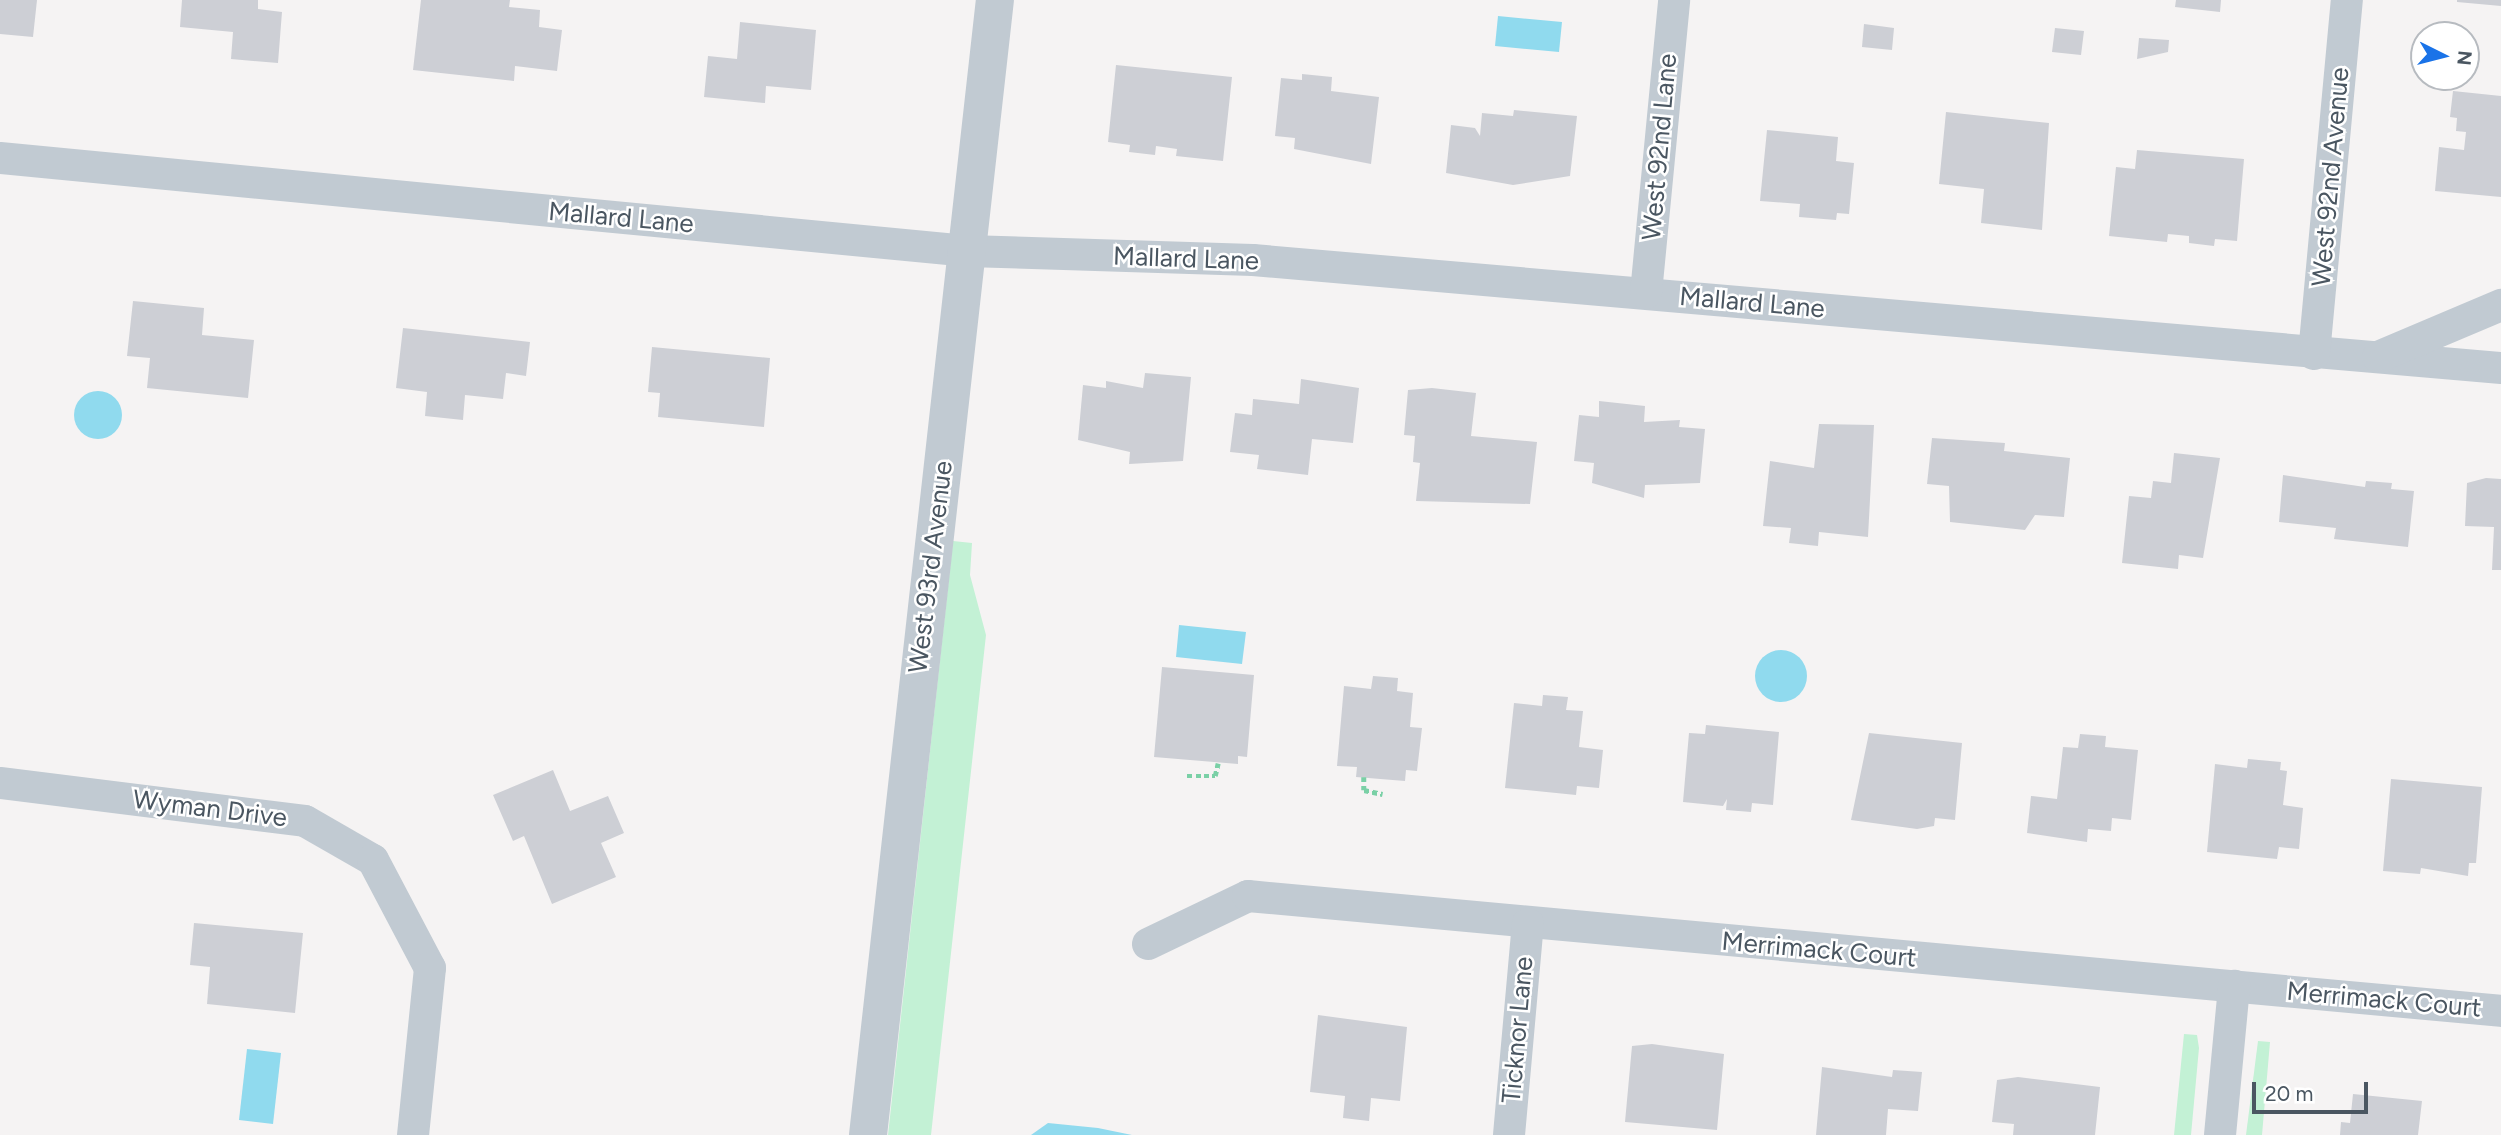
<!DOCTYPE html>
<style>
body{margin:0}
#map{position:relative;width:2501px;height:1135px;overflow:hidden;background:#f5f3f3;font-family:Figtree,sans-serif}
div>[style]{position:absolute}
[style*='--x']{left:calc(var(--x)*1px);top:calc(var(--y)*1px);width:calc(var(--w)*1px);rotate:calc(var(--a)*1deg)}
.green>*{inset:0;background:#c3f1d5}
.water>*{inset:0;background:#90daee}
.round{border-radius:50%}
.building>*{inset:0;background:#cdcfd5}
.path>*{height:4.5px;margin-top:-2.25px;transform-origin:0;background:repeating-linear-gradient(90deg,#7ad0a6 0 5px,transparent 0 8.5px)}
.minor>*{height:32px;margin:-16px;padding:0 16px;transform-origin:16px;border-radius:16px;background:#c1cad2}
.tertiary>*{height:38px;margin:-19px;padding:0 19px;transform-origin:19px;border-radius:19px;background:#c1cad2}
span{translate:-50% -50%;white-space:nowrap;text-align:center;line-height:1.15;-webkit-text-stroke:5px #fff;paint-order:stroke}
.street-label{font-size:26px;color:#4a5661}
.north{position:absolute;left:2410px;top:21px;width:70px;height:70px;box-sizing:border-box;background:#fff;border:2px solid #b7bbc0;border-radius:50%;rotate:96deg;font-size:19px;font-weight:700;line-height:28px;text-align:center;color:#4a5661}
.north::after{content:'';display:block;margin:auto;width:24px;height:32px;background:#1a73e8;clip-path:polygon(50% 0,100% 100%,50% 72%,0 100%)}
.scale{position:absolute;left:2252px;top:1082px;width:116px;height:32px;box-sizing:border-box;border:4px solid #4a5661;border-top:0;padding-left:9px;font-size:21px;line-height:24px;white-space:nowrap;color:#4a5661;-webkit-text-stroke:5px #fff;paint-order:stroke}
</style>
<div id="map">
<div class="green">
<div style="clip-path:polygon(953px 541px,972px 543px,970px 575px,986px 635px,931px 1135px,888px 1135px)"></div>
<div style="clip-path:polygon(2184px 1034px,2197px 1035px,2199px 1048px,2191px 1135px,2174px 1135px)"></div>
<div style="clip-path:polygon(2258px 1041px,2270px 1042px,2262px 1135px,2246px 1135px)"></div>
</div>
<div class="water">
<div style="clip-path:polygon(1498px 16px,1562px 22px,1559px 52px,1495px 46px)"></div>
<div class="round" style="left:74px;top:391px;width:48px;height:48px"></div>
<div style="clip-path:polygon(1179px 625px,1246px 632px,1242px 664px,1176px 657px)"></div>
<div class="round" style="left:1755px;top:650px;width:52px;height:52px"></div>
<div style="clip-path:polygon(247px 1049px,281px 1053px,273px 1124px,239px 1120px)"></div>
<div style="clip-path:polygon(1048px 1123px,1098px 1128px,1132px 1135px,1031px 1135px)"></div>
</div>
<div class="building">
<div style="clip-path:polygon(0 0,37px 0,33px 37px,0 34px)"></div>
<div style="clip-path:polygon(182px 0,258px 0,258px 9px,282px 12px,278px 63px,231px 59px,233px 32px,180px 27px)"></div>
<div style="clip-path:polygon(421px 0,510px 0,509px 7px,540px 10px,539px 27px,562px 30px,557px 71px,515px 66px,514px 81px,413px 70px)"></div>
<div style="clip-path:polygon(2176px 0,2221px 0,2220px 12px,2175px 7px)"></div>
<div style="clip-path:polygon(2457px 0,2501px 0,2501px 6px,2457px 2px)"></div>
<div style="clip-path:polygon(740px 22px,816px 30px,811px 90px,766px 86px,765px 103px,704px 97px,708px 56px,737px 59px)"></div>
<div style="clip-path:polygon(1864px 24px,1894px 28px,1892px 50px,1862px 47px)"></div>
<div style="clip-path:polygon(2055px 28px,2084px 31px,2081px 55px,2052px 52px)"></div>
<div style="clip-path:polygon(2139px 38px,2169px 40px,2168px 52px,2137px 59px)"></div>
<div style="clip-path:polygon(1116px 65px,1232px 77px,1223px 161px,1176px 156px,1177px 149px,1156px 146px,1155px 155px,1129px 152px,1130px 145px,1108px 142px)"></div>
<div style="clip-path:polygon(1302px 74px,1332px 77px,1331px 91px,1379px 97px,1371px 164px,1294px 149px,1295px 138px,1275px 136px,1281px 78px,1302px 80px)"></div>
<div style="clip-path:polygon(2453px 91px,2501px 96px,2501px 197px,2435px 191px,2439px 147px,2464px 150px,2466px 132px,2456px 131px,2457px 118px,2450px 117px)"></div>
<div style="clip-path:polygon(1514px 110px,1577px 116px,1570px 176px,1513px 185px,1446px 173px,1451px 125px,1475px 128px,1480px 136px,1482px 113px,1513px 116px)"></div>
<div style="clip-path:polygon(1946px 112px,2049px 123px,2042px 230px,1981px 223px,1984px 189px,1939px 184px)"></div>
<div style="clip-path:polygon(1767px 130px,1838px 137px,1836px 161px,1854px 163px,1849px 214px,1837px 213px,1836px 220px,1799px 217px,1800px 204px,1760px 201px)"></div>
<div style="clip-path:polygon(2137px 150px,2244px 159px,2237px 241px,2215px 239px,2214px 246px,2189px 243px,2189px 236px,2168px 234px,2167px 242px,2109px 236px,2116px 167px,2135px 169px)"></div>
<div style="clip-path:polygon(133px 301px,204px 308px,202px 335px,254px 340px,248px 398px,147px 388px,150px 358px,127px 356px)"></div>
<div style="clip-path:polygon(403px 328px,530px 342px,526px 376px,506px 373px,503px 399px,465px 395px,463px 420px,425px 416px,427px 392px,396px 388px)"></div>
<div style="clip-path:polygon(652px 347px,770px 358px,764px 427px,658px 417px,660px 393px,648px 392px)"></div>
<div style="clip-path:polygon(1145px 373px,1191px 377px,1183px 461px,1129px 464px,1130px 452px,1078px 440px,1083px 385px,1106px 388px,1106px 381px,1143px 388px)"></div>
<div style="clip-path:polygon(1301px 379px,1359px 388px,1353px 443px,1312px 439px,1308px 475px,1257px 469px,1259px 455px,1230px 452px,1235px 413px,1252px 415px,1253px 399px,1299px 404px)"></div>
<div style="clip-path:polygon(1432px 388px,1476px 393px,1471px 436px,1537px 442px,1530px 504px,1416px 501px,1420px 463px,1413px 462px,1415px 436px,1404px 435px,1408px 390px)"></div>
<div style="clip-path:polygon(1599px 401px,1645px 406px,1644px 422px,1680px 420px,1679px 427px,1705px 429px,1700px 483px,1645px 485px,1644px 498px,1592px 483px,1594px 463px,1574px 461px,1579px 415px,1599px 417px)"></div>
<div style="clip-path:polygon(1819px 424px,1874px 425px,1868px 537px,1819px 532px,1818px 546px,1789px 543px,1791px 528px,1763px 526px,1770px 461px,1814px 468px)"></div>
<div style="clip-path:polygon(1932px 438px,2005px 443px,2004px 451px,2070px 458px,2064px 517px,2035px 515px,2025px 530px,1950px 522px,1949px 486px,1927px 484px)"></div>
<div style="clip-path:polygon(2174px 453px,2220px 458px,2203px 558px,2179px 555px,2178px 569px,2122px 563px,2129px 496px,2151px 498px,2153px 481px,2171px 483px)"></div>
<div style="clip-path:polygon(2283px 475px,2365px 487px,2366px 481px,2392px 483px,2391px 489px,2414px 491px,2408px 547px,2334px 539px,2336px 528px,2279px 522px)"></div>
<div style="clip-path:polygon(2486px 478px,2501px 479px,2501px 570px,2492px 570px,2494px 527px,2465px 526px,2467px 483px)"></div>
<div style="clip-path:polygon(1162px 667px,1254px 675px,1247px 757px,1238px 756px,1238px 764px,1154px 757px)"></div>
<div style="clip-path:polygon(1373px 676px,1398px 678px,1397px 691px,1413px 693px,1410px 727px,1422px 728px,1417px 771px,1406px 770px,1405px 781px,1356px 777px,1357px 767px,1337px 766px,1344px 686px,1371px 689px)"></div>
<div style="clip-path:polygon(1543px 695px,1568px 697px,1566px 710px,1583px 711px,1579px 747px,1603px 750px,1599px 788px,1577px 786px,1576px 795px,1505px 788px,1514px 703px,1542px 706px)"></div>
<div style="clip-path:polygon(1706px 725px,1779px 732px,1773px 805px,1752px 803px,1751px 812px,1726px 810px,1727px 799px,1723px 806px,1683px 802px,1689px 733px,1705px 734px)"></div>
<div style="clip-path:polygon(1869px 733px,1962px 743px,1955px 820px,1935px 818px,1934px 826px,1917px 829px,1851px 820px)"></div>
<div style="clip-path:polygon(2080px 734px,2106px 736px,2105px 747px,2138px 750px,2131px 820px,2112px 818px,2111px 831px,2088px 829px,2087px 842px,2027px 833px,2031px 796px,2057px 799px,2063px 747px,2078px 748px)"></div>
<div style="clip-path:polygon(2248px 759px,2281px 762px,2280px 770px,2287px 771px,2283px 805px,2303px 808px,2299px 849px,2279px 847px,2277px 859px,2207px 852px,2215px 764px,2247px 768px)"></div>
<div style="clip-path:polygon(553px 770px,570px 811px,608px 796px,624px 833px,601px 843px,616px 877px,552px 904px,524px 836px,513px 841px,493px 795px)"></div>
<div style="clip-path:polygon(2391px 779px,2482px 787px,2476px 863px,2469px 863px,2468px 876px,2421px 868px,2420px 874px,2383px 871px)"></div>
<div style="clip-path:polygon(194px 923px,303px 933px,295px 1013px,207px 1004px,210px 967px,190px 965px)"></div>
<div style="clip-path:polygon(1318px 1015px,1407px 1027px,1400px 1101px,1371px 1098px,1369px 1121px,1343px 1118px,1345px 1096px,1310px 1092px)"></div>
<div style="clip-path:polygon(1652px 1044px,1724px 1054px,1717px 1130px,1625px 1122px,1632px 1046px)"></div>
<div style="clip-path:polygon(1822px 1067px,1892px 1077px,1893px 1070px,1922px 1072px,1918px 1111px,1888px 1109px,1886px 1135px,1816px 1135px)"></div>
<div style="clip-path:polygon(2018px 1077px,2100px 1087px,2095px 1135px,2013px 1135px,2014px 1124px,1992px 1122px,1997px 1080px)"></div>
<div style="clip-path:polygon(2353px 1094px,2422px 1101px,2418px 1135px,2340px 1135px,2341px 1122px,2350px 1123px)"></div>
</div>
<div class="path">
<div style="--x:1187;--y:776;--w:28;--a:0"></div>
<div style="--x:1215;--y:776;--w:13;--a:-77"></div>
<div style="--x:1364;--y:777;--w:13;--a:90"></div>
<div style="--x:1364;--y:790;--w:19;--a:12"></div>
</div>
<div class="minor">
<div style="--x:0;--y:158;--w:971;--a:5.49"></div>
<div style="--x:967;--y:251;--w:286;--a:1.8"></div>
<div style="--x:1253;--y:260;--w:1253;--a:4.95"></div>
<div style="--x:1646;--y:293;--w:294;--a:-84.5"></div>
<div style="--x:2314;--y:354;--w:356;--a:-84.7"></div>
<div style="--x:2378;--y:357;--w:134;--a:-22.9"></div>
<div style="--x:0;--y:783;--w:307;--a:7.1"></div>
<div style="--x:305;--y:821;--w:78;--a:29.8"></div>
<div style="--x:373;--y:860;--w:122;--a:62.2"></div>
<div style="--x:430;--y:968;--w:168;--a:95.8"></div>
<div style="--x:1148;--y:944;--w:111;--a:-25.6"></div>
<div style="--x:1248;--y:896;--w:1258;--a:5.24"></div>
<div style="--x:1509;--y:1135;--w:212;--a:-84.9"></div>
<div style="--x:2220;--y:1135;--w:150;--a:-84.6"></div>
</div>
<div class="tertiary">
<div style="--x:868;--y:1135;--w:1142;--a:-83.62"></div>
</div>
<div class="street-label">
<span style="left:1660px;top:147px;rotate:-85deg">West 92nd Lane</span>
<span style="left:2331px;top:177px;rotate:-85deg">West 92nd Avenue</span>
<span style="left:621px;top:218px;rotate:5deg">Mallard Lane</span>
<span style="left:1186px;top:259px;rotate:2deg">Mallard Lane</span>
<span style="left:1752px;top:303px;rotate:5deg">Mallard Lane</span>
<span style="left:931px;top:567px;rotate:-83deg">West 93rd Avenue</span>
<span style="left:210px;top:809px;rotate:7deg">Wyman Drive</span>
<span style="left:1819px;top:950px;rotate:5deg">Merrimack Court</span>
<span style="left:2384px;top:1000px;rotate:5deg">Merrimack Court</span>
<span style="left:1518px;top:1030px;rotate:-85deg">Ticknor Lane</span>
</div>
<div class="north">N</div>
<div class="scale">20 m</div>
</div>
